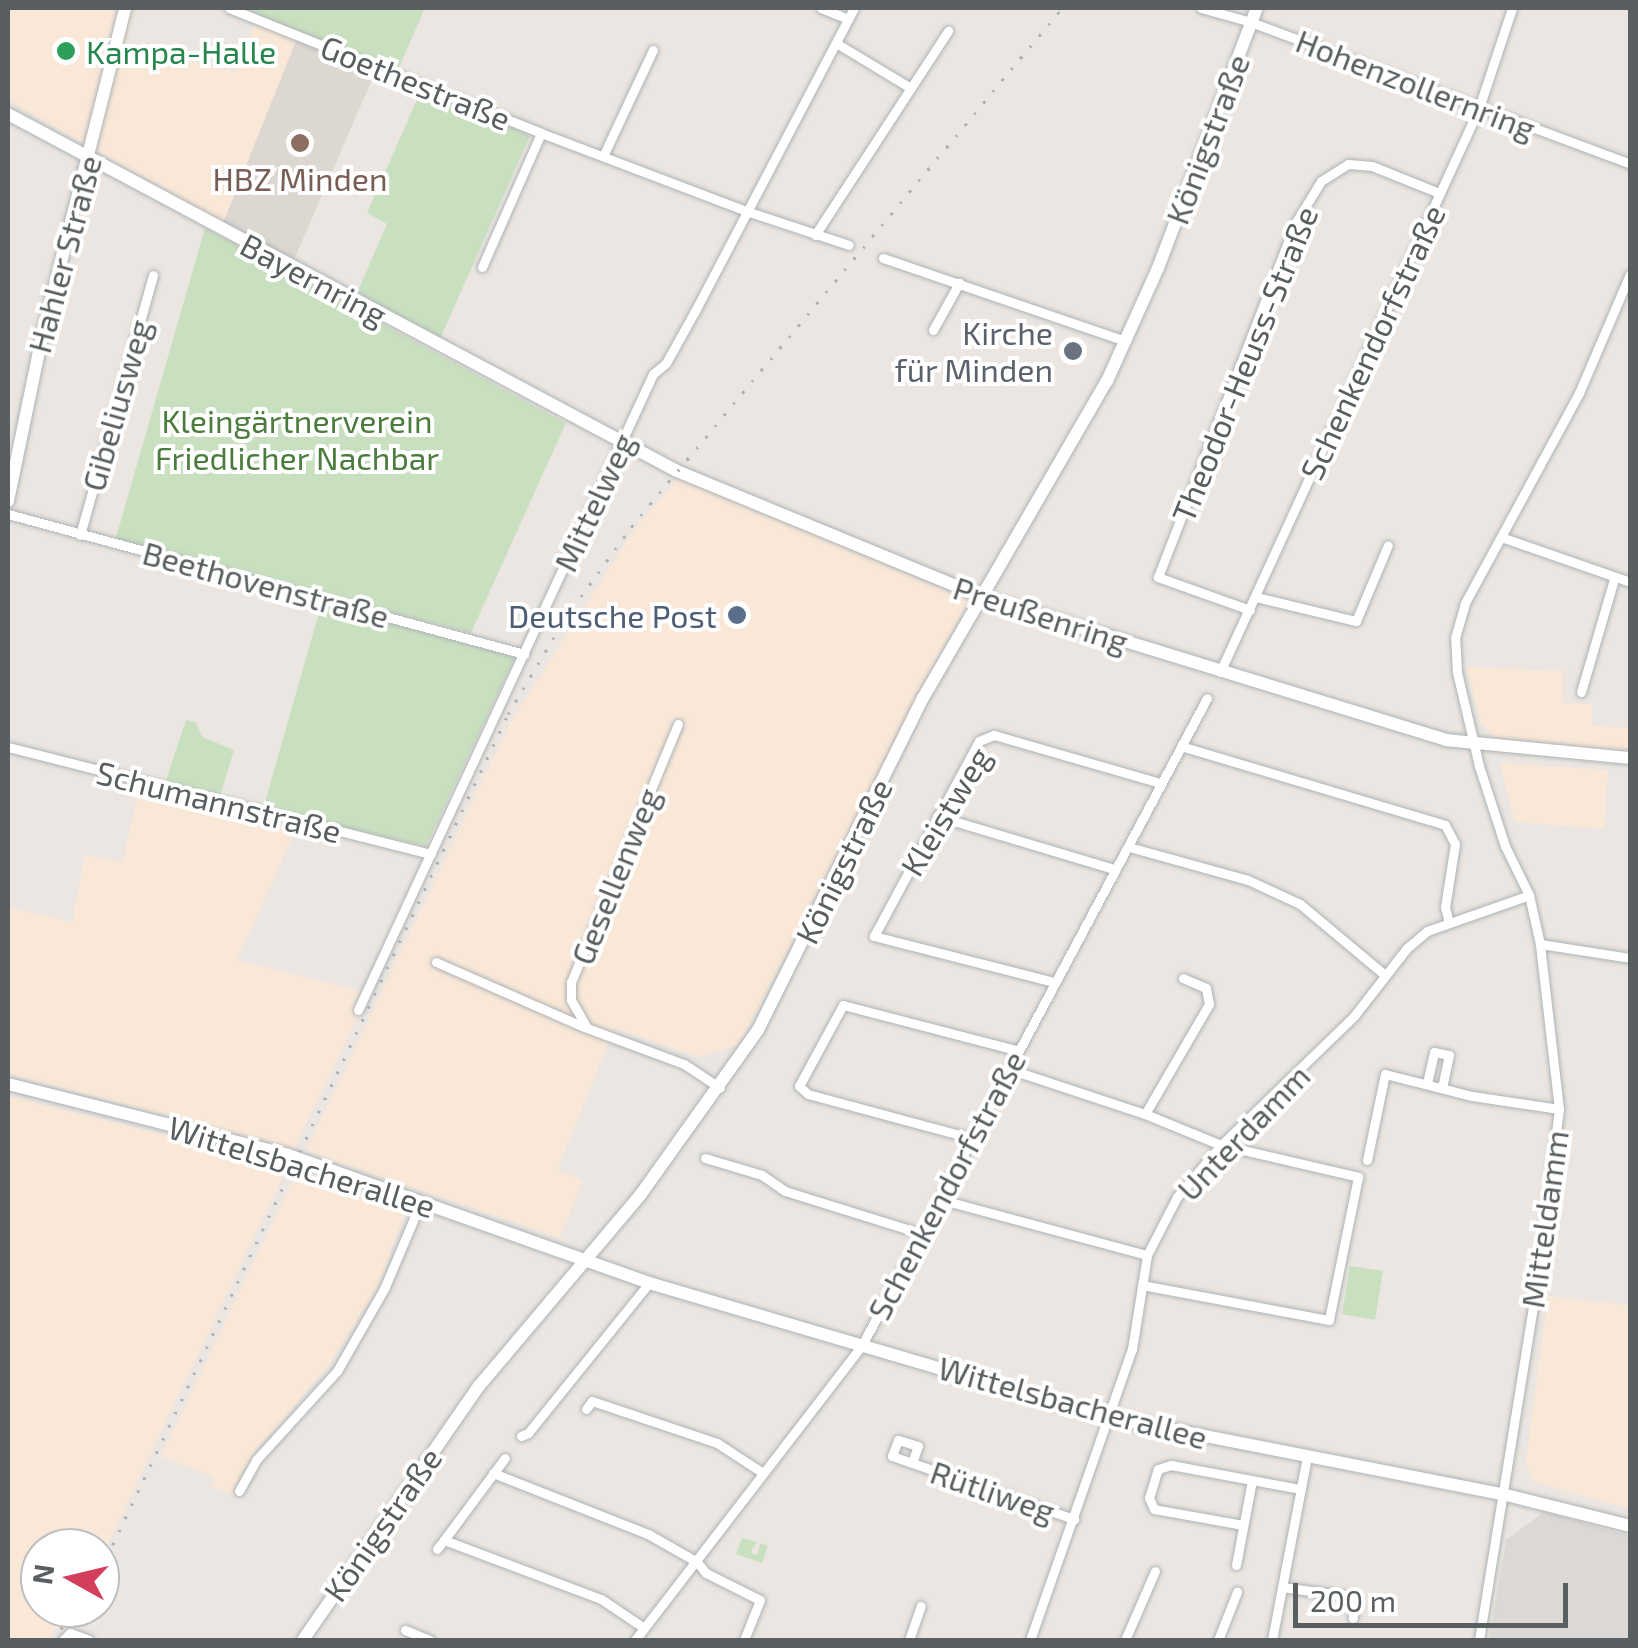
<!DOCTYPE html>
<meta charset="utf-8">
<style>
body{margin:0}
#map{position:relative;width:1638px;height:1648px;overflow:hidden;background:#ebe6e1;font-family:"Exo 2",sans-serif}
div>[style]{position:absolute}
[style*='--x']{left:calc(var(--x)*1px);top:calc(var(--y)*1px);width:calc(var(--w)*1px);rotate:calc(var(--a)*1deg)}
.commercial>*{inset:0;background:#f9e8d8}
.industrial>*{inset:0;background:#dcd8d5}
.education>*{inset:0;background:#ddd7d2}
.green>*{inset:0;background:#c9e0c0}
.roads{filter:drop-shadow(0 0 2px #aeb3b5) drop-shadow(0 0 2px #aeb3b5)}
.street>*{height:9px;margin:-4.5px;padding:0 4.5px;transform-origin:4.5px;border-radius:4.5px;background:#fff}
.secondary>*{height:12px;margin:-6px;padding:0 6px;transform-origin:6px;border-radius:6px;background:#fff}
.rail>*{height:2.5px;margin-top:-1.25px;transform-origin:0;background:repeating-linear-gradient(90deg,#afb0b0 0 2.5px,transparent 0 14.5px)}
.dots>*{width:28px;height:28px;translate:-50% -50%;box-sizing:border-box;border:5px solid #fff;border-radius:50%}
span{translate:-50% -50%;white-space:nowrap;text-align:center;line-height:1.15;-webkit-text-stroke:8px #fff;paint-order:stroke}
.leisure-label{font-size:32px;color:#27864d}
.left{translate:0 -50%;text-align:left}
.street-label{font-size:32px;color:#595e60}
.education-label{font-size:32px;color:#785e54}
.worship-label{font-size:32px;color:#5b616d}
.right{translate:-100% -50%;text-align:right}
.park-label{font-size:32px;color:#4c7c3d}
.service-label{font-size:32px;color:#4e5e75}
.frame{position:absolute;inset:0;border:10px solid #595e60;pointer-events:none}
.north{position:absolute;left:20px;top:1528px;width:100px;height:100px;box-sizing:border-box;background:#fff;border:2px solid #bdbfbf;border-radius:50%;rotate:278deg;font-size:28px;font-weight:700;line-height:40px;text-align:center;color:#595e60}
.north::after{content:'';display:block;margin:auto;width:35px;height:45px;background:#d43e5c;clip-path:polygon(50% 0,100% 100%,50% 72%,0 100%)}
.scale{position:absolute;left:1293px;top:1583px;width:275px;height:45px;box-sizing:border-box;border:5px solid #595e60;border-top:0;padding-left:12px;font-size:30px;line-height:35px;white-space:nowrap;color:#595e60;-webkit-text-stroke:8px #fff;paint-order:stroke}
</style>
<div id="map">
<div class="commercial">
<div style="clip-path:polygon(8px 8px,135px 8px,126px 44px,235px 72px,256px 21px,298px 36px,223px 223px,8px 100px)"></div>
<div style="clip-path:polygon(680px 476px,968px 600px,739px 1045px,699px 1057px,614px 1028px,557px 1170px,583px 1180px,560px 1238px,306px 1151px,510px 723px,631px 534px)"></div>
<div style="clip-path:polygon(1466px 667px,1563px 671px,1563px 703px,1592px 704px,1592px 726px,1630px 728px,1630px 752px,1496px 739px,1481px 724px)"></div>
<div style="clip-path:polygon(1500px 763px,1608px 770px,1604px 829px,1515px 822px)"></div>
<div style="clip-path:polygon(140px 783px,298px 825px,237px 960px,369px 993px,294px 1149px,8px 1074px,8px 907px,72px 922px,85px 855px,123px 862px)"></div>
<div style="clip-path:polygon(8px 1096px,288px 1166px,100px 1560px,100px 1548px,40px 1548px,40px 1608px,72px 1608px,47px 1640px,8px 1640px)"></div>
<div style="clip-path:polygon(298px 1169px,401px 1208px,404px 1217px,377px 1288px,329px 1365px,253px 1454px,232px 1495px,212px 1486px,214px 1477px,161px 1456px)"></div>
<div style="clip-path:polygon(1548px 1296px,1630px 1306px,1630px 1509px,1534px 1482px,1526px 1462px)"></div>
</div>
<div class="industrial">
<div style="clip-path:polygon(1544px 1512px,1630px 1536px,1630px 1640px,1489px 1640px,1506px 1540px)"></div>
</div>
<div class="education">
<div style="clip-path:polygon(298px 36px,377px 68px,293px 262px,223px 223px)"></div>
</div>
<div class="green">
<div style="clip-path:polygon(239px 8px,425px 8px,398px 70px)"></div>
<div style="clip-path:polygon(423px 86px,530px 136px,440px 339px,357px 293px,387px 224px,367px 213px)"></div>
<div style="clip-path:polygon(205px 228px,566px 423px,471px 633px,115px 541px)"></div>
<div style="clip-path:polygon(322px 602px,509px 654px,514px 659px,426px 846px,263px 809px)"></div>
<div style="clip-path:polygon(186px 720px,196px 722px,202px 737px,234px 750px,220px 796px,165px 783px)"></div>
<div style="clip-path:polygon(1350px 1266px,1383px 1271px,1375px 1320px,1342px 1314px)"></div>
<div style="clip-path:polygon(742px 1538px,757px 1542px,751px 1551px,754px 1555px,758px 1554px,760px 1543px,768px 1546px,762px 1563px,736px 1554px)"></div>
</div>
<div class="roads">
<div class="street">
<div style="--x:229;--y:8;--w:336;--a:21.8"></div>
<div style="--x:541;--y:133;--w:219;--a:20.8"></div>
<div style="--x:746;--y:211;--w:108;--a:18.3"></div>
<div style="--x:821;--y:8;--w:29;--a:22"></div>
<div style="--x:1201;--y:8;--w:52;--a:15.6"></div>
<div style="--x:1251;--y:22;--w:405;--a:20.5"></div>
<div style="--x:836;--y:43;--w:85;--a:31.1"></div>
<div style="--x:604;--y:154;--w:115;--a:-64.8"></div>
<div style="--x:815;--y:235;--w:244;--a:-56.9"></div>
<div style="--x:883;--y:258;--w:257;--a:18.9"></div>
<div style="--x:482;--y:267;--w:146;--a:-66.2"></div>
<div style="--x:933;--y:330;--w:54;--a:-61"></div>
<div style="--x:8;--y:514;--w:535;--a:15.18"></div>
<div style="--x:80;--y:535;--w:270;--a:-74.3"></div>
<div style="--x:1501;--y:537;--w:137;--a:19.2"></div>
<div style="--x:1256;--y:597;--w:103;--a:13.5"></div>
<div style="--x:1356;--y:621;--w:82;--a:-67.2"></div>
<div style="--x:1250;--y:610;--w:98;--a:-160.3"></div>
<div style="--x:1158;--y:577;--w:381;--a:-68.8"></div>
<div style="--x:1296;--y:222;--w:48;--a:-58.6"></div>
<div style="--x:1321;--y:181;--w:32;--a:-32"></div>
<div style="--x:1348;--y:164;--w:24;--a:5"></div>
<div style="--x:1372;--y:166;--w:72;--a:21.9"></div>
<div style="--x:1220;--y:672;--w:621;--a:-65.33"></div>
<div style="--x:1479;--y:108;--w:105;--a:-71.7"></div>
<div style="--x:1581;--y:692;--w:118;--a:-73.7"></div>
<div style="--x:678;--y:724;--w:279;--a:112.5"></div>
<div style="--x:571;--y:982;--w:18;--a:90"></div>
<div style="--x:571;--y:1000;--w:32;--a:60"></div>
<div style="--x:587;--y:1028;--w:103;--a:20.4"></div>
<div style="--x:684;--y:1064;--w:43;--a:33.7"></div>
<div style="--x:8;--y:747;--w:436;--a:14.2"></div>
<div style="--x:1184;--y:747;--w:272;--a:16.6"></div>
<div style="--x:1445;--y:825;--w:21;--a:62"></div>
<div style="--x:1455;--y:844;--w:64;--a:99"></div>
<div style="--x:1445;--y:907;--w:16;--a:76"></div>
<div style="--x:937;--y:816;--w:185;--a:16.7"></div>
<div style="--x:1129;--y:847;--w:123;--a:15.5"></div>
<div style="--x:1248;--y:880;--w:57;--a:24.8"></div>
<div style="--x:1300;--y:904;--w:111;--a:39.9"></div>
<div style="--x:1540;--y:944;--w:91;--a:8.8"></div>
<div style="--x:436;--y:962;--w:162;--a:23.7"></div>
<div style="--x:1054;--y:982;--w:186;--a:-165.7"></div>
<div style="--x:874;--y:936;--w:221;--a:-61.7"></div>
<div style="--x:979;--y:741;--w:16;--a:-22"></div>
<div style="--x:994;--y:735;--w:173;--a:16.1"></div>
<div style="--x:358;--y:1010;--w:701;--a:-65.12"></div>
<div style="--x:653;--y:374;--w:17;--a:-40"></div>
<div style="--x:666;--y:363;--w:60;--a:-60.9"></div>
<div style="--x:695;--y:311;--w:342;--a:-62.3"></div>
<div style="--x:1009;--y:1069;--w:143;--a:18.3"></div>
<div style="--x:1145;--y:1114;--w:82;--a:22.2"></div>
<div style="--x:1221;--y:1145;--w:141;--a:13.1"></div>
<div style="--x:1358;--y:1177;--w:146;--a:101.5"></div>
<div style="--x:1329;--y:1320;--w:190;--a:-169.4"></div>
<div style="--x:1427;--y:1083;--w:32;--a:-77"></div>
<div style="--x:1434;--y:1052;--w:15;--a:11"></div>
<div style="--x:1449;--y:1055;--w:34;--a:102"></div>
<div style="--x:1145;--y:1114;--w:127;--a:-59.8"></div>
<div style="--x:1209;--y:1004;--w:16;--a:-101"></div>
<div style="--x:1206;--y:988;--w:25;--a:-157"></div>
<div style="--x:971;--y:1138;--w:169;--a:-164.9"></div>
<div style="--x:808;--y:1094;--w:12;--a:-138"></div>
<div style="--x:799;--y:1086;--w:92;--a:-61.5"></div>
<div style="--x:843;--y:1005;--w:179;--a:14.6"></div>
<div style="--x:705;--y:1158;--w:59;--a:16.6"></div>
<div style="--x:762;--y:1175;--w:28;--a:35"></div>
<div style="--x:785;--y:1191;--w:141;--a:17.3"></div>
<div style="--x:1367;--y:1160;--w:88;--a:-78.2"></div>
<div style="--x:1385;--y:1074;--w:90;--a:14.2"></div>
<div style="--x:1472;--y:1096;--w:88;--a:8.5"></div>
<div style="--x:939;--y:1199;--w:215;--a:15.1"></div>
<div style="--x:586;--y:1409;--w:10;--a:-53"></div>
<div style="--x:592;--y:1401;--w:132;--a:18.6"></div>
<div style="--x:717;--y:1443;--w:55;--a:33.1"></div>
<div style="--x:521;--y:1436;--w:8;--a:-23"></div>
<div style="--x:528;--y:1433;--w:193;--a:-51.1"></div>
<div style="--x:912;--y:1463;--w:18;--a:-71"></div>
<div style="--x:918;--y:1446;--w:21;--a:-163"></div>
<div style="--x:898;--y:1440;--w:17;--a:111"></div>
<div style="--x:892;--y:1456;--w:193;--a:19.1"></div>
<div style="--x:493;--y:1473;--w:167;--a:21.5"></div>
<div style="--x:648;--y:1534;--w:56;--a:29.7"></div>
<div style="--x:697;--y:1562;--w:14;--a:51"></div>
<div style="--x:706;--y:1573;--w:60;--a:26.6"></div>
<div style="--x:760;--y:1600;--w:43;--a:111.8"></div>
<div style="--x:239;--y:1491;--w:35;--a:-61"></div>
<div style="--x:256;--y:1460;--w:120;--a:-47.7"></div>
<div style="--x:337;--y:1371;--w:95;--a:-60.2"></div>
<div style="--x:384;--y:1289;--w:95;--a:-67"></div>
<div style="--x:1243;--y:1525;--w:90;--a:-169.8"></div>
<div style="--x:1154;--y:1509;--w:12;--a:-114"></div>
<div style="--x:1149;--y:1498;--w:30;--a:-73"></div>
<div style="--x:1158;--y:1469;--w:14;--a:-17"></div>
<div style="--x:1171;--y:1465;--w:132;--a:10.5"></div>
<div style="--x:444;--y:1540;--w:102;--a:-53.4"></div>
<div style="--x:437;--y:1549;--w:11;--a:-52"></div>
<div style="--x:444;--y:1540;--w:168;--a:20.6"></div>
<div style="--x:601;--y:1599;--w:52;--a:34"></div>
<div style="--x:1236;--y:1565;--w:86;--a:-79.3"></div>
<div style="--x:1282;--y:1587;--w:73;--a:7.9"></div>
<div style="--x:1354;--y:1597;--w:21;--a:93"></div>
<div style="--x:405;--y:1630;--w:27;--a:22"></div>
<div style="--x:63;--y:1640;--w:10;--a:-45"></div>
<div style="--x:70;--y:1633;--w:20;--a:20"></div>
<div style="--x:635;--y:1640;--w:372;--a:-52.4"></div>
<div style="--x:862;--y:1345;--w:733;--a:-61.93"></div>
<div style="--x:909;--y:1640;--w:36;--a:-71"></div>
<div style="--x:1030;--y:1640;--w:308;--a:-70.7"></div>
<div style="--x:1132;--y:1349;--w:95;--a:-80.9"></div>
<div style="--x:1147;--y:1255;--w:65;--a:-62.7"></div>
<div style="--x:1177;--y:1197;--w:68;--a:-49.8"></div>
<div style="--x:1221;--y:1145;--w:185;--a:-44.1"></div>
<div style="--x:1354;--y:1016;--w:86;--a:-52.1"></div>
<div style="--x:1407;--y:948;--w:26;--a:-40"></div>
<div style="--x:1427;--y:931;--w:108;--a:-19.4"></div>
<div style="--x:1125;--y:1640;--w:75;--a:-66.5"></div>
<div style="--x:1218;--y:1640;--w:52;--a:-68.4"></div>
<div style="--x:1272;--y:1640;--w:186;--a:-79.2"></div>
<div style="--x:1479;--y:1640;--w:394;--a:-80.8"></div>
<div style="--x:1542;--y:1251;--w:143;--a:-83.2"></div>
<div style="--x:1559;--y:1109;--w:166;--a:-96.6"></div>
<div style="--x:1540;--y:944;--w:50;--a:-102.7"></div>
<div style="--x:1529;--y:895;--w:55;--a:-116.1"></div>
<div style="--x:1505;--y:846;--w:84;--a:-108"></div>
<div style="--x:1479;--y:766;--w:97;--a:-103.2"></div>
<div style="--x:1457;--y:672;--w:34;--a:-93"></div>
<div style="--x:1455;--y:638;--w:36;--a:-74"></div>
<div style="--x:1465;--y:603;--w:239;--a:-61.5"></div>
<div style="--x:1579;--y:393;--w:129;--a:-66.8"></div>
</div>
<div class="secondary">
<div style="--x:8;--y:114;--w:758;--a:28.09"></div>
<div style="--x:677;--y:471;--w:330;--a:22.4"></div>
<div style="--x:982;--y:597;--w:486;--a:17.1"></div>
<div style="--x:1446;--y:740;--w:185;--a:5.6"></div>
<div style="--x:8;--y:501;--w:167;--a:-78.3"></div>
<div style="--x:42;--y:337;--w:339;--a:-75.8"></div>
<div style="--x:8;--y:1084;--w:289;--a:14.2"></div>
<div style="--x:288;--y:1155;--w:383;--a:19.5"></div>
<div style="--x:649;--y:1283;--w:468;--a:16.4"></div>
<div style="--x:1098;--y:1415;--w:412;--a:11.1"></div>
<div style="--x:1502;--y:1494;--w:132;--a:14"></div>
<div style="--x:303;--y:1640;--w:309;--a:-55.3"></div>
<div style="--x:479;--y:1386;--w:251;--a:-49.8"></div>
<div style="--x:641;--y:1194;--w:201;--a:-54.5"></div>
<div style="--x:758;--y:1030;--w:371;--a:-63.6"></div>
<div style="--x:923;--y:698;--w:367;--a:-59.9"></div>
<div style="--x:1107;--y:381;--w:124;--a:-65.7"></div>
<div style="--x:1158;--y:268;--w:278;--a:-69.2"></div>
</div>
</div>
<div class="rail">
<div style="--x:100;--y:1571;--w:949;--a:-64.54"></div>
<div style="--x:508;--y:714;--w:109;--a:-59.2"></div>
<div style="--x:564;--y:620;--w:115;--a:-54.2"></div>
<div style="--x:631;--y:527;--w:675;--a:-50.29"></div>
<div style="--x:52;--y:1640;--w:41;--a:-52"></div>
</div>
<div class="dots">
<div style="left:66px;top:51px;background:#2e9e5b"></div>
<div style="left:300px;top:143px;background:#8d6e63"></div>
<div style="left:1073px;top:351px;background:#6b7280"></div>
<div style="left:737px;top:615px;background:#5c6f8a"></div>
</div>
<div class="leisure-label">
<span class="left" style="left:86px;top:51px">Kampa-Halle</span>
</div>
<div class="street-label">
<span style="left:416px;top:82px;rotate:22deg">Goethestraße</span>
<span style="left:1416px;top:84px;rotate:21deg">Hohenzollernring</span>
<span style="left:1207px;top:139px;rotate:-69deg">Königstraße</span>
<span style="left:64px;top:254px;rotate:-75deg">Hahler Straße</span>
<span style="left:314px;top:279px;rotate:28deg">Bayernring</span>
<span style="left:1372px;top:342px;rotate:-65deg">Schenkendorfstraße</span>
<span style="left:1244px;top:364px;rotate:-68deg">Theodor-Heuss-Straße</span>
<span style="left:116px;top:405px;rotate:-74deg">Gibeliusweg</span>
<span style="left:594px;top:502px;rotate:-65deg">Mittelweg</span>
<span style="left:266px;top:584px;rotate:15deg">Beethovenstraße</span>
<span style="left:1041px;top:614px;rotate:18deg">Preußenring</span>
<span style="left:219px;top:801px;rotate:14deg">Schumannstraße</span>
<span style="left:945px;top:811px;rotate:-59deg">Kleistweg</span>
<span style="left:843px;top:861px;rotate:-64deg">Königstraße</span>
<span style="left:615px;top:876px;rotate:-68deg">Gesellenweg</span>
<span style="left:1243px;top:1132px;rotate:-46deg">Unterdamm</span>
<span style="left:302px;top:1166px;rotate:17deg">Wittelsbacherallee</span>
<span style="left:946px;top:1185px;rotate:-62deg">Schenkendorfstraße</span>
<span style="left:1544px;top:1219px;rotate:-82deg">Mitteldamm</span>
<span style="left:1073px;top:1402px;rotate:15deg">Wittelsbacherallee</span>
<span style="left:993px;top:1491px;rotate:19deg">Rütliweg</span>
<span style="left:382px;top:1524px;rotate:-55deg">Königstraße</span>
</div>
<div class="education-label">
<span style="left:300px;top:178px">HBZ Minden</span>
</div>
<div class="worship-label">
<span class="right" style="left:1053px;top:351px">Kirche<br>für Minden</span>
</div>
<div class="park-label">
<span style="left:297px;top:439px">Kleingärtnerverein<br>Friedlicher Nachbar</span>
</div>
<div class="service-label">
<span class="right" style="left:717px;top:615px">Deutsche Post</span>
</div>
<div class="frame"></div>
<div class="north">N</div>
<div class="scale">200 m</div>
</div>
